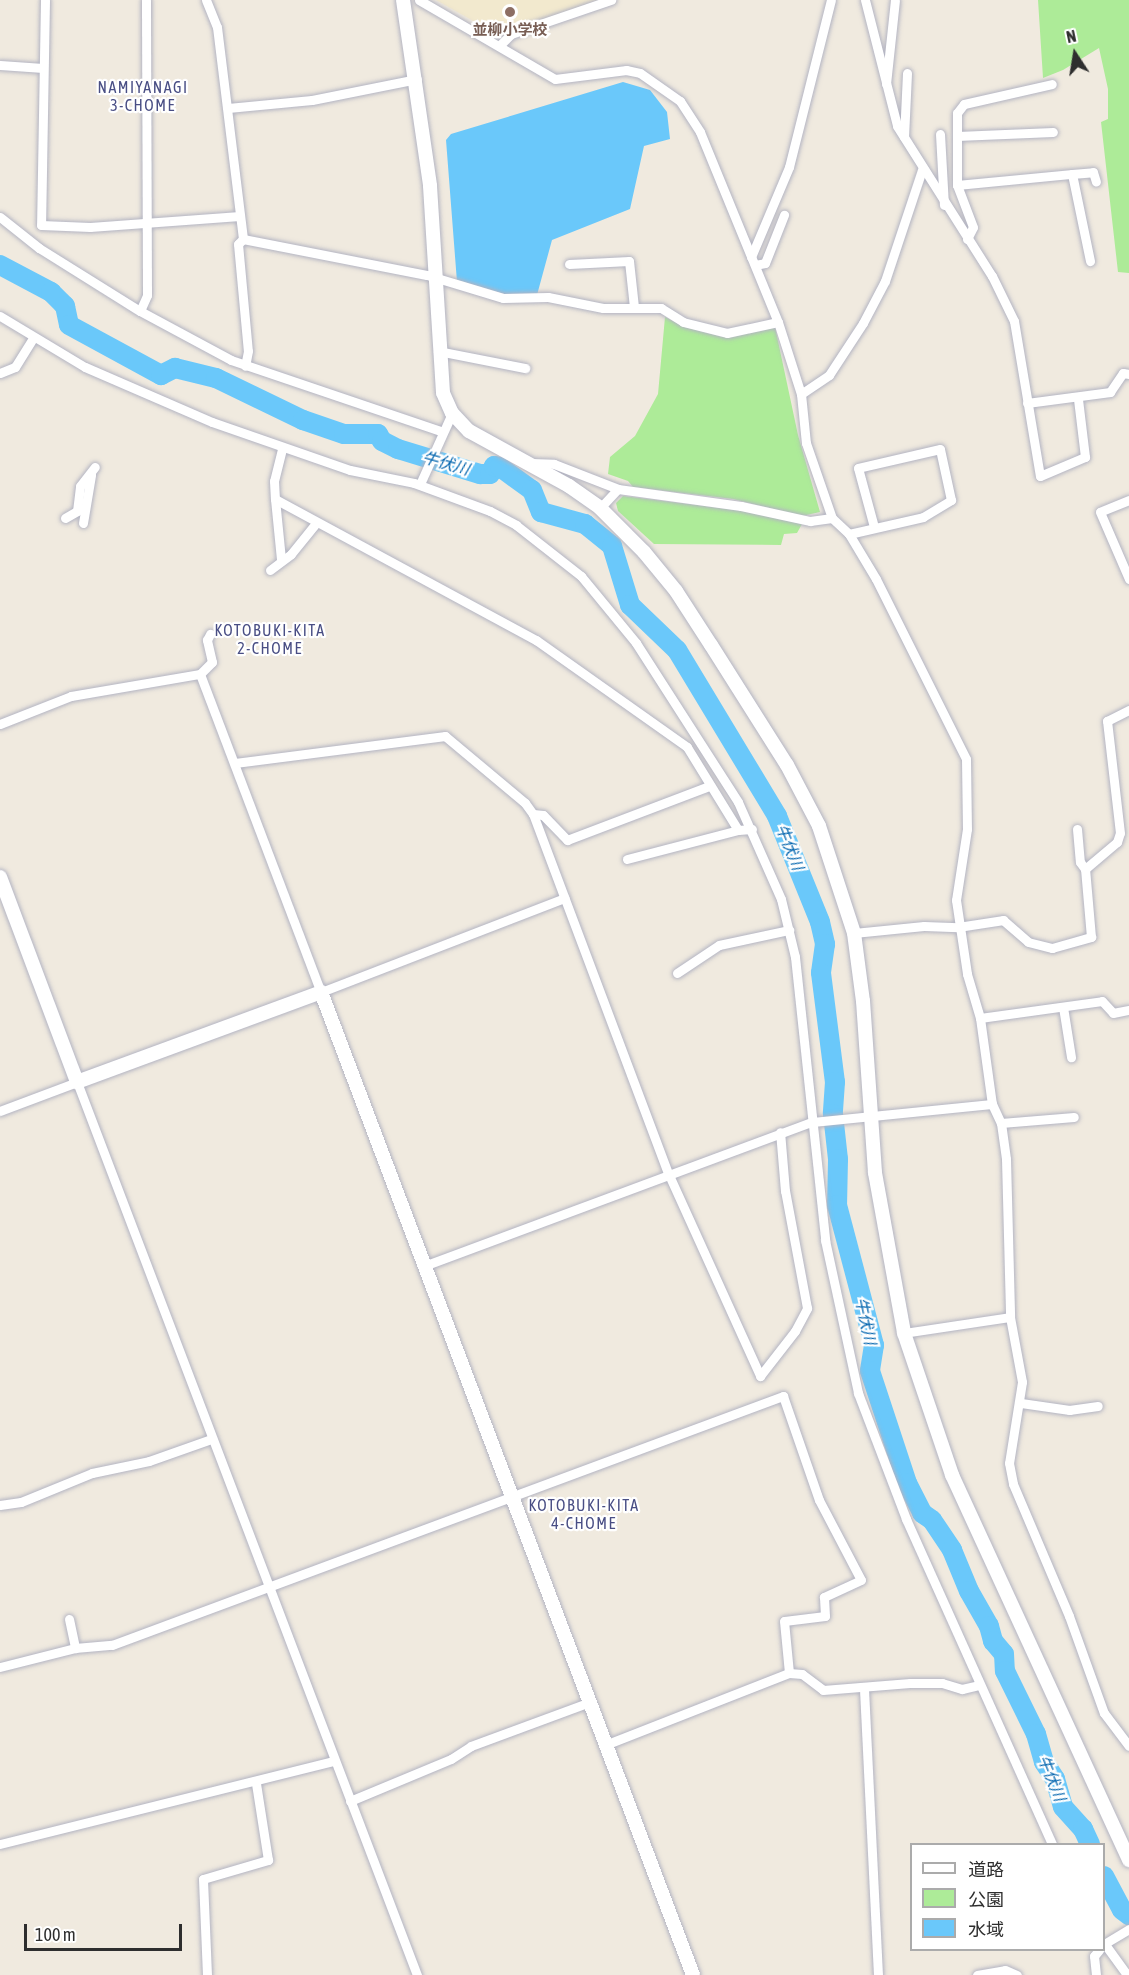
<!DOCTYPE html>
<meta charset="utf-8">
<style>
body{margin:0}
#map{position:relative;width:1129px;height:1975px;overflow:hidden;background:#f0eadf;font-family:"Asap Condensed","Noto Sans JP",sans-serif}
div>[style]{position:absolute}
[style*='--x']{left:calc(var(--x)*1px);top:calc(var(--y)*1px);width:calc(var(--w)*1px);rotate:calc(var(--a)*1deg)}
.education>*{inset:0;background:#f2e9ce}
.green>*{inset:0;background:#adeb98}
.water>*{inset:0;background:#6ac8fa}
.river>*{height:20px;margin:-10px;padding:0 10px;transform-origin:10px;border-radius:10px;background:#6ac8fa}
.roads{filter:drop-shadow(0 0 2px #b3b4c2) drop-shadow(0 0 2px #b3b4c2)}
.street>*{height:9px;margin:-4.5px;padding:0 4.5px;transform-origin:4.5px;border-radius:4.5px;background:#fff}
.secondary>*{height:14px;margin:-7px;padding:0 7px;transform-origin:7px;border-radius:7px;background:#fff}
.dots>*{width:16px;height:16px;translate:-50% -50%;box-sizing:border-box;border:3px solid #fff;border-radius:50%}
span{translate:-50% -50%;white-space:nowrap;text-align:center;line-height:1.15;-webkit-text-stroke:4.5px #fff;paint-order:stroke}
.education-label{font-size:15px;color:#785e54;font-weight:700}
.neighbourhood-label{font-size:16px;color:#494e84;letter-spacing:1.5px}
.water-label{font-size:16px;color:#0164ae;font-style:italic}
.legend{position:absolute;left:910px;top:1843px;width:195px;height:108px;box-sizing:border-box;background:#fff;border:2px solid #ababab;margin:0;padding:8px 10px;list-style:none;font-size:18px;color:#2e2e2e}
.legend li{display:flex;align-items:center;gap:12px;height:30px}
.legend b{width:30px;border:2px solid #ababab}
.north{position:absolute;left:1045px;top:24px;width:60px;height:60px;-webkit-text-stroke:4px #fff;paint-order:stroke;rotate:348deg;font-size:16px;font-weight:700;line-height:24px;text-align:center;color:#2e2e2e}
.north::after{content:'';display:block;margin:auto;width:21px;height:27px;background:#2e2e2e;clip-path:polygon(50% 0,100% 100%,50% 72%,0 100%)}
.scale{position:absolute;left:24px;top:1924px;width:158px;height:27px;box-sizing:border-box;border:3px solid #2e2e2e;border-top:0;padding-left:8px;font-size:18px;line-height:21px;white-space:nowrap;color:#2e2e2e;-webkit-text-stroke:4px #fff;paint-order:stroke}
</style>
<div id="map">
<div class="education">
<div style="clip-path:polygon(436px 0,598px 0,500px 36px)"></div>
</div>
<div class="green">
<div style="clip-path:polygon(1038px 0,1129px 0,1129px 273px,1118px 272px,1101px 122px,1108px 119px,1108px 89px,1099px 48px,1063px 70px,1043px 78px)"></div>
<div style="clip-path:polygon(665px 317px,685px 327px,723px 337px,775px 327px,798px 435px,820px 512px,802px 516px,733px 499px,633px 487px,628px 481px,608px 474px,610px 457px,635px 436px,658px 394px)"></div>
<div style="clip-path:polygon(623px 496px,745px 511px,802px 524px,797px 533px,784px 534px,781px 545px,654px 544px,618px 511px,616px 503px)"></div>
</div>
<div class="water">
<div style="clip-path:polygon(623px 82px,650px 90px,667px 112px,670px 139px,644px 146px,630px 209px,552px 240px,537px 295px,504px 294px,457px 282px,446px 140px,451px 134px)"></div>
</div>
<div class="river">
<div style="--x:0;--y:265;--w:58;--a:27.9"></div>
<div style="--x:51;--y:292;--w:20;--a:45"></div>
<div style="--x:65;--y:306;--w:19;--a:78"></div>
<div style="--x:69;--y:325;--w:105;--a:28.5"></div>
<div style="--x:161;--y:375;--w:16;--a:-27"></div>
<div style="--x:175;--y:368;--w:42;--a:13.7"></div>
<div style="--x:216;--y:378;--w:97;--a:25.8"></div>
<div style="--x:303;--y:420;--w:43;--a:18.9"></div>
<div style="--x:344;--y:434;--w:34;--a:0"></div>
<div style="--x:378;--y:434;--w:8;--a:60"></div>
<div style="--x:382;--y:441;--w:18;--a:27"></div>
<div style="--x:398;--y:449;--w:86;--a:17"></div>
<div style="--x:480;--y:474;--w:10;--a:0"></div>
<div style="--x:490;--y:474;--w:9;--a:-63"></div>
<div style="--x:494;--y:466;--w:6;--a:9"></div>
<div style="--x:500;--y:467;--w:39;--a:36"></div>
<div style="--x:532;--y:490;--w:24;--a:68"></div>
<div style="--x:541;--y:512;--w:46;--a:15.3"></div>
<div style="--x:585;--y:524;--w:35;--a:39"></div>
<div style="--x:612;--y:546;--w:62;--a:73"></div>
<div style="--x:630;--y:605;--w:65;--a:43.8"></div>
<div style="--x:677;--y:650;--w:194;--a:58.9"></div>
<div style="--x:777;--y:816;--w:114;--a:67.9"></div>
<div style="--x:820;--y:922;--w:23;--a:77"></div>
<div style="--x:825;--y:944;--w:29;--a:98"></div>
<div style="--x:821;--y:973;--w:110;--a:82.7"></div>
<div style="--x:835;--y:1082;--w:32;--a:94"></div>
<div style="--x:833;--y:1114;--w:45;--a:83.7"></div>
<div style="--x:838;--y:1159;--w:46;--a:91.2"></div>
<div style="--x:837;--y:1205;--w:145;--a:75.2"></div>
<div style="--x:874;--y:1345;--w:26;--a:99"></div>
<div style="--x:870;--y:1371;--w:118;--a:71.7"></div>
<div style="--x:907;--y:1483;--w:34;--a:63"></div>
<div style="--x:922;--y:1513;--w:12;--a:35"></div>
<div style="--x:932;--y:1520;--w:36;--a:56"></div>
<div style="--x:952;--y:1550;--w:44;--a:67.5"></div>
<div style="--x:969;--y:1591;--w:40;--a:60.3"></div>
<div style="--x:989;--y:1626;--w:16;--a:75"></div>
<div style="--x:993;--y:1641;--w:17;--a:50"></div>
<div style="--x:1004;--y:1654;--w:17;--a:87"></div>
<div style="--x:1005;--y:1671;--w:70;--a:63.8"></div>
<div style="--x:1036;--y:1734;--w:29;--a:74"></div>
<div style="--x:1044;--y:1762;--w:20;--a:57"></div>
<div style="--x:1055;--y:1779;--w:29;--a:74"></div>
<div style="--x:1063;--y:1807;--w:30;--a:48"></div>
<div style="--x:1083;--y:1829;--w:17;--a:65"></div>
<div style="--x:1104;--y:1876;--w:38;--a:62"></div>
<div style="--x:1122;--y:1910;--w:9;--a:36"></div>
</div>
<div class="roads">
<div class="street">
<div style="--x:45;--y:0;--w:225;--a:91"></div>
<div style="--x:41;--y:225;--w:49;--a:2.3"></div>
<div style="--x:90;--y:227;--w:150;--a:-4.2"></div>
<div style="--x:206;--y:0;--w:29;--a:68"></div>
<div style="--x:217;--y:27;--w:214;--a:83"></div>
<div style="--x:243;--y:239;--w:7;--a:135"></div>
<div style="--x:238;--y:244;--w:107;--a:84.7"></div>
<div style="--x:248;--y:351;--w:15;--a:101"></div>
<div style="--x:419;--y:0;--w:157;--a:30.2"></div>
<div style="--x:555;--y:79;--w:72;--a:-7.2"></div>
<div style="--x:626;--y:70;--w:14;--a:12"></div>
<div style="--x:640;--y:73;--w:49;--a:35"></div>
<div style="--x:680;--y:101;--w:37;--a:57"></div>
<div style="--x:700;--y:132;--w:205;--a:67.7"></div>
<div style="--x:778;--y:322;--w:76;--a:72.3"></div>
<div style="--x:801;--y:394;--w:49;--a:84.2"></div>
<div style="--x:806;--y:443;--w:79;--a:70.9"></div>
<div style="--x:832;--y:518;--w:23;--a:43"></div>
<div style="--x:849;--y:534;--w:52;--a:59"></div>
<div style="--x:876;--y:579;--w:201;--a:63.4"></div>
<div style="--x:966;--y:759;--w:70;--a:89.2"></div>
<div style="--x:967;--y:829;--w:72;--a:98.8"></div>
<div style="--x:956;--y:900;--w:75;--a:81.5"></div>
<div style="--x:967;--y:974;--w:46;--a:73.5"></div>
<div style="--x:980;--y:1018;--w:87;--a:82.1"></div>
<div style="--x:992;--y:1104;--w:21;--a:65"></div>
<div style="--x:1001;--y:1123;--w:36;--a:82"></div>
<div style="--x:1006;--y:1159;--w:158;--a:88.5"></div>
<div style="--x:1010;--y:1317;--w:66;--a:79.5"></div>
<div style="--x:1022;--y:1382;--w:82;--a:99.1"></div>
<div style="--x:1009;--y:1463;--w:21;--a:79"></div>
<div style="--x:1013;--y:1484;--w:143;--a:67"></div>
<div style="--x:1069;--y:1616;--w:103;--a:70.2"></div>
<div style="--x:1104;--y:1713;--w:41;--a:52.9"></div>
<div style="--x:865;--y:0;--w:130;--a:75.7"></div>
<div style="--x:897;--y:126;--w:178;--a:57.7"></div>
<div style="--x:992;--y:276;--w:50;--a:63.9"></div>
<div style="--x:1014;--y:321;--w:157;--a:80.5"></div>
<div style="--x:1040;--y:476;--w:49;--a:-22.9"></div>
<div style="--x:1085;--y:457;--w:58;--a:-96.9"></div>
<div style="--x:499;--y:46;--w:17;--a:-45"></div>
<div style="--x:511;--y:34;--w:106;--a:-18.8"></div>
<div style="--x:0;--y:65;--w:43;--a:4"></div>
<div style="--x:886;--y:84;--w:84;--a:-83.9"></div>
<div style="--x:228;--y:108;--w:84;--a:-5.4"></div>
<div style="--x:312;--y:100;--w:107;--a:-11.3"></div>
<div style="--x:940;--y:134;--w:71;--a:86.8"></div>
<div style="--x:957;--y:136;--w:96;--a:-2.4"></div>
<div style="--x:904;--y:137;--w:64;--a:-87.3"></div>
<div style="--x:1072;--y:174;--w:21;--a:-5"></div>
<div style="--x:1093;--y:172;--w:10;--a:73"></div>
<div style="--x:957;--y:185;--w:116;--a:-5.5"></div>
<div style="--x:1072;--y:174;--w:89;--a:78.3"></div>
<div style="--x:0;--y:217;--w:50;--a:38.5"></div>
<div style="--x:39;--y:248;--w:119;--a:32"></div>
<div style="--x:140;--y:311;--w:103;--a:28.3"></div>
<div style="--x:231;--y:360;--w:222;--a:18.7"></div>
<div style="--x:243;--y:239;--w:187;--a:11.1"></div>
<div style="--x:427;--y:275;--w:79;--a:16.8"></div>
<div style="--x:503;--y:298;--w:45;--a:-1.3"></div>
<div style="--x:548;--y:297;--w:56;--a:11.3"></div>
<div style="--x:603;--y:308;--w:58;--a:0"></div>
<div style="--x:661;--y:308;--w:26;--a:32"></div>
<div style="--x:683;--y:322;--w:45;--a:14"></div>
<div style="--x:727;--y:333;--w:52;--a:-12.2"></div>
<div style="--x:967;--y:239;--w:13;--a:-63"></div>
<div style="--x:973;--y:227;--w:45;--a:-110.9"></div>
<div style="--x:957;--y:185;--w:72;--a:-90"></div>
<div style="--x:957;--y:113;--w:11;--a:-52"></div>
<div style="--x:964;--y:104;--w:90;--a:-12.8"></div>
<div style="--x:751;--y:257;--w:98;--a:-67.1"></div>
<div style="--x:789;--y:167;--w:172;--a:-75.9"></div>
<div style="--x:569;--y:264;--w:60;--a:-2.9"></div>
<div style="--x:629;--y:261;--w:46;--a:83.8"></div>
<div style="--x:755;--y:265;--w:10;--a:-11"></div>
<div style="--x:765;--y:263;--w:52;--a:-68.4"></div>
<div style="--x:140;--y:311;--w:17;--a:-66"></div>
<div style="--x:147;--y:295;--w:295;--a:-90.2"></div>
<div style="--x:0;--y:316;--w:99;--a:31"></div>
<div style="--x:85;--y:367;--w:138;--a:23.4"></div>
<div style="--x:212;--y:422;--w:146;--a:19.2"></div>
<div style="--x:350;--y:470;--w:65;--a:11.5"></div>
<div style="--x:414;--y:483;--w:81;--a:20.2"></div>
<div style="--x:490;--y:511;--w:30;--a:28"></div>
<div style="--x:516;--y:525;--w:83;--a:38.1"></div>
<div style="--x:581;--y:576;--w:87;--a:50.6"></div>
<div style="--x:636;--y:643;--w:189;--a:57.3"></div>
<div style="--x:738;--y:802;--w:106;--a:66.1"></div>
<div style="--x:781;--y:899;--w:60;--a:76.4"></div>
<div style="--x:795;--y:957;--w:285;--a:83.9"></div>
<div style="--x:825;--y:1240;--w:157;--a:77.8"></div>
<div style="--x:858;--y:1393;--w:135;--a:69.1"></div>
<div style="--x:906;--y:1519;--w:356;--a:65.8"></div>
<div style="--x:438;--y:351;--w:89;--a:11.1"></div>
<div style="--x:0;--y:373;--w:16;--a:-22"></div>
<div style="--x:15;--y:367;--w:34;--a:-58"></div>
<div style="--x:801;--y:394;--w:34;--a:-34"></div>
<div style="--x:829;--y:375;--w:62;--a:-56.8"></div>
<div style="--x:863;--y:323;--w:47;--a:-62.4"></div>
<div style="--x:885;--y:281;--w:117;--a:-71.6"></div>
<div style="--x:1027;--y:403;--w:84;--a:-7.5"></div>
<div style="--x:1110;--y:392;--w:23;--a:-56"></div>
<div style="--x:1123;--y:373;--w:6;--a:9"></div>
<div style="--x:282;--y:449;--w:33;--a:104"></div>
<div style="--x:274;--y:481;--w:18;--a:87"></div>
<div style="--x:275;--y:499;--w:297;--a:28.4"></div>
<div style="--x:536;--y:640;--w:185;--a:35.3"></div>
<div style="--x:687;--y:747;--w:97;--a:58.4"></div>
<div style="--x:738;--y:830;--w:14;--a:-4"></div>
<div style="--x:531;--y:463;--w:23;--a:2"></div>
<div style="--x:554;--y:464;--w:69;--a:21.3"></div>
<div style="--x:618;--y:489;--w:124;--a:7.9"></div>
<div style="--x:741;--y:506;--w:71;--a:12.3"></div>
<div style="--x:810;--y:521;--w:22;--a:-8"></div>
<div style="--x:420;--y:484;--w:78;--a:-65.7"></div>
<div style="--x:275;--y:499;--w:60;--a:84.3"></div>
<div style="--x:1129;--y:500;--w:31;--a:158"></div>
<div style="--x:1100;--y:512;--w:73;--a:66.6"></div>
<div style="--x:600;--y:508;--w:26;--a:-47"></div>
<div style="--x:65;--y:518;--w:14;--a:-30"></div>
<div style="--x:77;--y:511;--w:25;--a:-83"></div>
<div style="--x:80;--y:486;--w:24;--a:-52"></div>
<div style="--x:83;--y:523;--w:49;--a:-80.5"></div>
<div style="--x:849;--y:534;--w:76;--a:-12.9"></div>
<div style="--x:923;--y:517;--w:33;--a:-31"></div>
<div style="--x:951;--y:500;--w:52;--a:-102.2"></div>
<div style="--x:940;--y:449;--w:84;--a:167"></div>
<div style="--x:858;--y:468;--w:61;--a:74.8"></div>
<div style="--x:270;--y:570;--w:26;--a:-37"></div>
<div style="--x:291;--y:554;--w:40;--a:-51"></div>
<div style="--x:200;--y:674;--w:17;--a:-45"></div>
<div style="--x:212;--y:662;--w:23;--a:-103"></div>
<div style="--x:207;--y:640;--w:7;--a:-63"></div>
<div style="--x:0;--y:724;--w:76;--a:-21.5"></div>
<div style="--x:71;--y:696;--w:131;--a:-9.7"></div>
<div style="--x:200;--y:674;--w:340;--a:69.2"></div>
<div style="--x:321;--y:992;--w:261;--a:-21.1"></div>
<div style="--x:235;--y:763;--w:212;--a:-7.3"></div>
<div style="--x:445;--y:736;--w:104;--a:39.9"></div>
<div style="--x:525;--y:803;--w:14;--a:54"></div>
<div style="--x:533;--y:814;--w:386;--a:69.4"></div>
<div style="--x:669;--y:1175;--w:221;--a:65.6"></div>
<div style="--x:760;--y:1376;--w:57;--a:-52.1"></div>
<div style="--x:795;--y:1331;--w:26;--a:-62"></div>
<div style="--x:807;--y:1308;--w:119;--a:-100.6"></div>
<div style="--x:785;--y:1191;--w:59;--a:-94.8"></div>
<div style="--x:533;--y:814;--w:10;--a:6"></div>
<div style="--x:543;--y:815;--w:35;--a:46"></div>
<div style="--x:567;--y:840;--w:152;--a:-20.8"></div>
<div style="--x:1077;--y:829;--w:33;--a:85"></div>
<div style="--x:1080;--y:862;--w:9;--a:54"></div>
<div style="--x:627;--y:859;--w:115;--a:-14.6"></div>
<div style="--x:854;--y:933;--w:70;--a:-5.7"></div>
<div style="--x:924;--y:926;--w:34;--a:2"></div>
<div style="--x:958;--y:927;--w:46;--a:-8.8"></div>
<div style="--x:1003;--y:920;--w:33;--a:41"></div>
<div style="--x:1028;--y:942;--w:25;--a:14"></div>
<div style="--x:1052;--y:948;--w:41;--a:-15.8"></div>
<div style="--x:1091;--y:937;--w:68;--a:-95"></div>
<div style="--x:1085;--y:869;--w:42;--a:-40.2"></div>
<div style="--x:1117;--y:842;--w:9;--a:-72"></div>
<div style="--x:1120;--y:833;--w:113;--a:-96.6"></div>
<div style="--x:1107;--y:721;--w:25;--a:-27"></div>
<div style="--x:677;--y:973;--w:50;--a:-33.7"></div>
<div style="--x:719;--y:945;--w:72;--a:-12.1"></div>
<div style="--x:1063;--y:1007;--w:51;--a:80.9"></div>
<div style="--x:980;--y:1018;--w:123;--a:-7.9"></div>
<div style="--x:1102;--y:1001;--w:16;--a:47"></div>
<div style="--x:1113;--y:1013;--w:16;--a:-11"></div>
<div style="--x:0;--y:1111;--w:82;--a:-20.6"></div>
<div style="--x:77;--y:1082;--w:956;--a:69.16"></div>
<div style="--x:1001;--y:1123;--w:73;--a:-4.7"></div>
<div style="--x:424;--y:1266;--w:414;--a:-20.4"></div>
<div style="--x:812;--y:1122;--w:181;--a:-5.7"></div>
<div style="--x:904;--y:1333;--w:107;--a:-8.6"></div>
<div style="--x:1021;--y:1403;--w:49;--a:8.3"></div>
<div style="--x:1069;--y:1410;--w:29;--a:-8"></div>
<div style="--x:0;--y:1505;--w:21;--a:-8"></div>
<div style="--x:21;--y:1502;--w:77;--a:-22.2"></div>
<div style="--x:92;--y:1473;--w:58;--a:-11.9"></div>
<div style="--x:149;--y:1461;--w:66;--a:-19.5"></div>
<div style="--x:69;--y:1619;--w:30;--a:78"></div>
<div style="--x:0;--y:1667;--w:77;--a:-14.2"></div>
<div style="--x:75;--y:1648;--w:37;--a:-5"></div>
<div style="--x:112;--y:1645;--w:716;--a:-20.36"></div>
<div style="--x:783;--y:1396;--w:110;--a:70.9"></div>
<div style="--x:819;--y:1500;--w:90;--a:62.3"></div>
<div style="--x:861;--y:1580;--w:41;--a:155.3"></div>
<div style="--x:824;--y:1597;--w:19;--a:87"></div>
<div style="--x:825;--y:1616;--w:41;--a:173"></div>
<div style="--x:784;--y:1621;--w:52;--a:84.5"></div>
<div style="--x:864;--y:1689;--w:286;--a:87.2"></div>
<div style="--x:605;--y:1745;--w:198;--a:-21.4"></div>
<div style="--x:789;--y:1673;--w:13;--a:4"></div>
<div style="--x:802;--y:1674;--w:26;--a:37"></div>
<div style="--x:823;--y:1690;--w:87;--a:-4.6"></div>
<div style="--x:910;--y:1683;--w:32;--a:0"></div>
<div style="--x:942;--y:1683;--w:21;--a:17"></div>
<div style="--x:962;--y:1689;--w:18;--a:-13"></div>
<div style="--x:350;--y:1801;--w:109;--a:-22.6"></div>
<div style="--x:451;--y:1759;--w:24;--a:-33"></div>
<div style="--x:471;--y:1746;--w:127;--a:-20.3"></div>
<div style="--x:0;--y:1844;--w:343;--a:-14"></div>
<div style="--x:1104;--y:1943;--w:39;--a:54"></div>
<div style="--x:1104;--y:1944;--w:29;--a:-31"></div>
<div style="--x:207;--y:1975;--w:96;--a:-92.4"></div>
<div style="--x:203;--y:1879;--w:68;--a:-16.3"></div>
<div style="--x:268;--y:1860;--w:78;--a:-98.9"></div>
<div style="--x:977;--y:1975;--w:28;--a:-10"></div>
<div style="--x:1005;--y:1970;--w:13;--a:23"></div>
<div style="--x:1096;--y:1975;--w:19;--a:-96"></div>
<div style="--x:1094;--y:1956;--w:8;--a:-50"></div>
</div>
<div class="secondary">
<div style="--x:403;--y:0;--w:188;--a:81.7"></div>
<div style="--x:430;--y:186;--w:207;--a:86.4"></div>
<div style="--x:443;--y:393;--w:22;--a:66"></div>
<div style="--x:452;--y:413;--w:25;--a:47"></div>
<div style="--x:469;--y:431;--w:114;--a:28.8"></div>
<div style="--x:569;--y:486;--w:38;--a:35"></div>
<div style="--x:600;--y:508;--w:62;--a:45"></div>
<div style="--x:644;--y:552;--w:50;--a:50.6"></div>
<div style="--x:676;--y:591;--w:64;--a:57.1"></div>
<div style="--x:711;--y:645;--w:142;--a:57.7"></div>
<div style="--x:787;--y:765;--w:69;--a:62.3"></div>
<div style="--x:819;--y:826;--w:113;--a:71.9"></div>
<div style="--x:854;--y:933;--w:69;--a:82.5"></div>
<div style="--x:863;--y:1001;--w:172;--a:86"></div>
<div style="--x:875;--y:1173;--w:163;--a:79.7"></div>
<div style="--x:904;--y:1333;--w:150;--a:71.3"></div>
<div style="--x:952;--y:1475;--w:424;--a:65.3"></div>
<div style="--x:0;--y:877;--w:219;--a:69.4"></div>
<div style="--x:77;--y:1082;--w:260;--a:-20.2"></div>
<div style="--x:321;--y:992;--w:1051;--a:69.27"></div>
</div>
</div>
<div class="dots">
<div style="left:510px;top:12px;background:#8d6e63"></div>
</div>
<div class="education-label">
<span style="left:510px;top:30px">並柳小学校</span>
</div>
<div class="neighbourhood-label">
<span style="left:143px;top:96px">NAMIYANAGI<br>3-CHOME</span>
<span style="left:270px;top:639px">KOTOBUKI-KITA<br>2-CHOME</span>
<span style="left:584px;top:1514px">KOTOBUKI-KITA<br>4-CHOME</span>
</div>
<div class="water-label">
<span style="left:446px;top:463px;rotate:16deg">牛伏川</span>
<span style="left:790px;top:847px;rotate:68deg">牛伏川</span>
<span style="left:866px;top:1321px;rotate:78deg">牛伏川</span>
<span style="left:1052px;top:1778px;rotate:68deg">牛伏川</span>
</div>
<ul class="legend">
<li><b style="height:8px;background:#fff"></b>道路</li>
<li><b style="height:16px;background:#adeb98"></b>公園</li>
<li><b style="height:16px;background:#6ac8fa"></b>水域</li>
</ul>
<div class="north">N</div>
<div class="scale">100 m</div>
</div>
